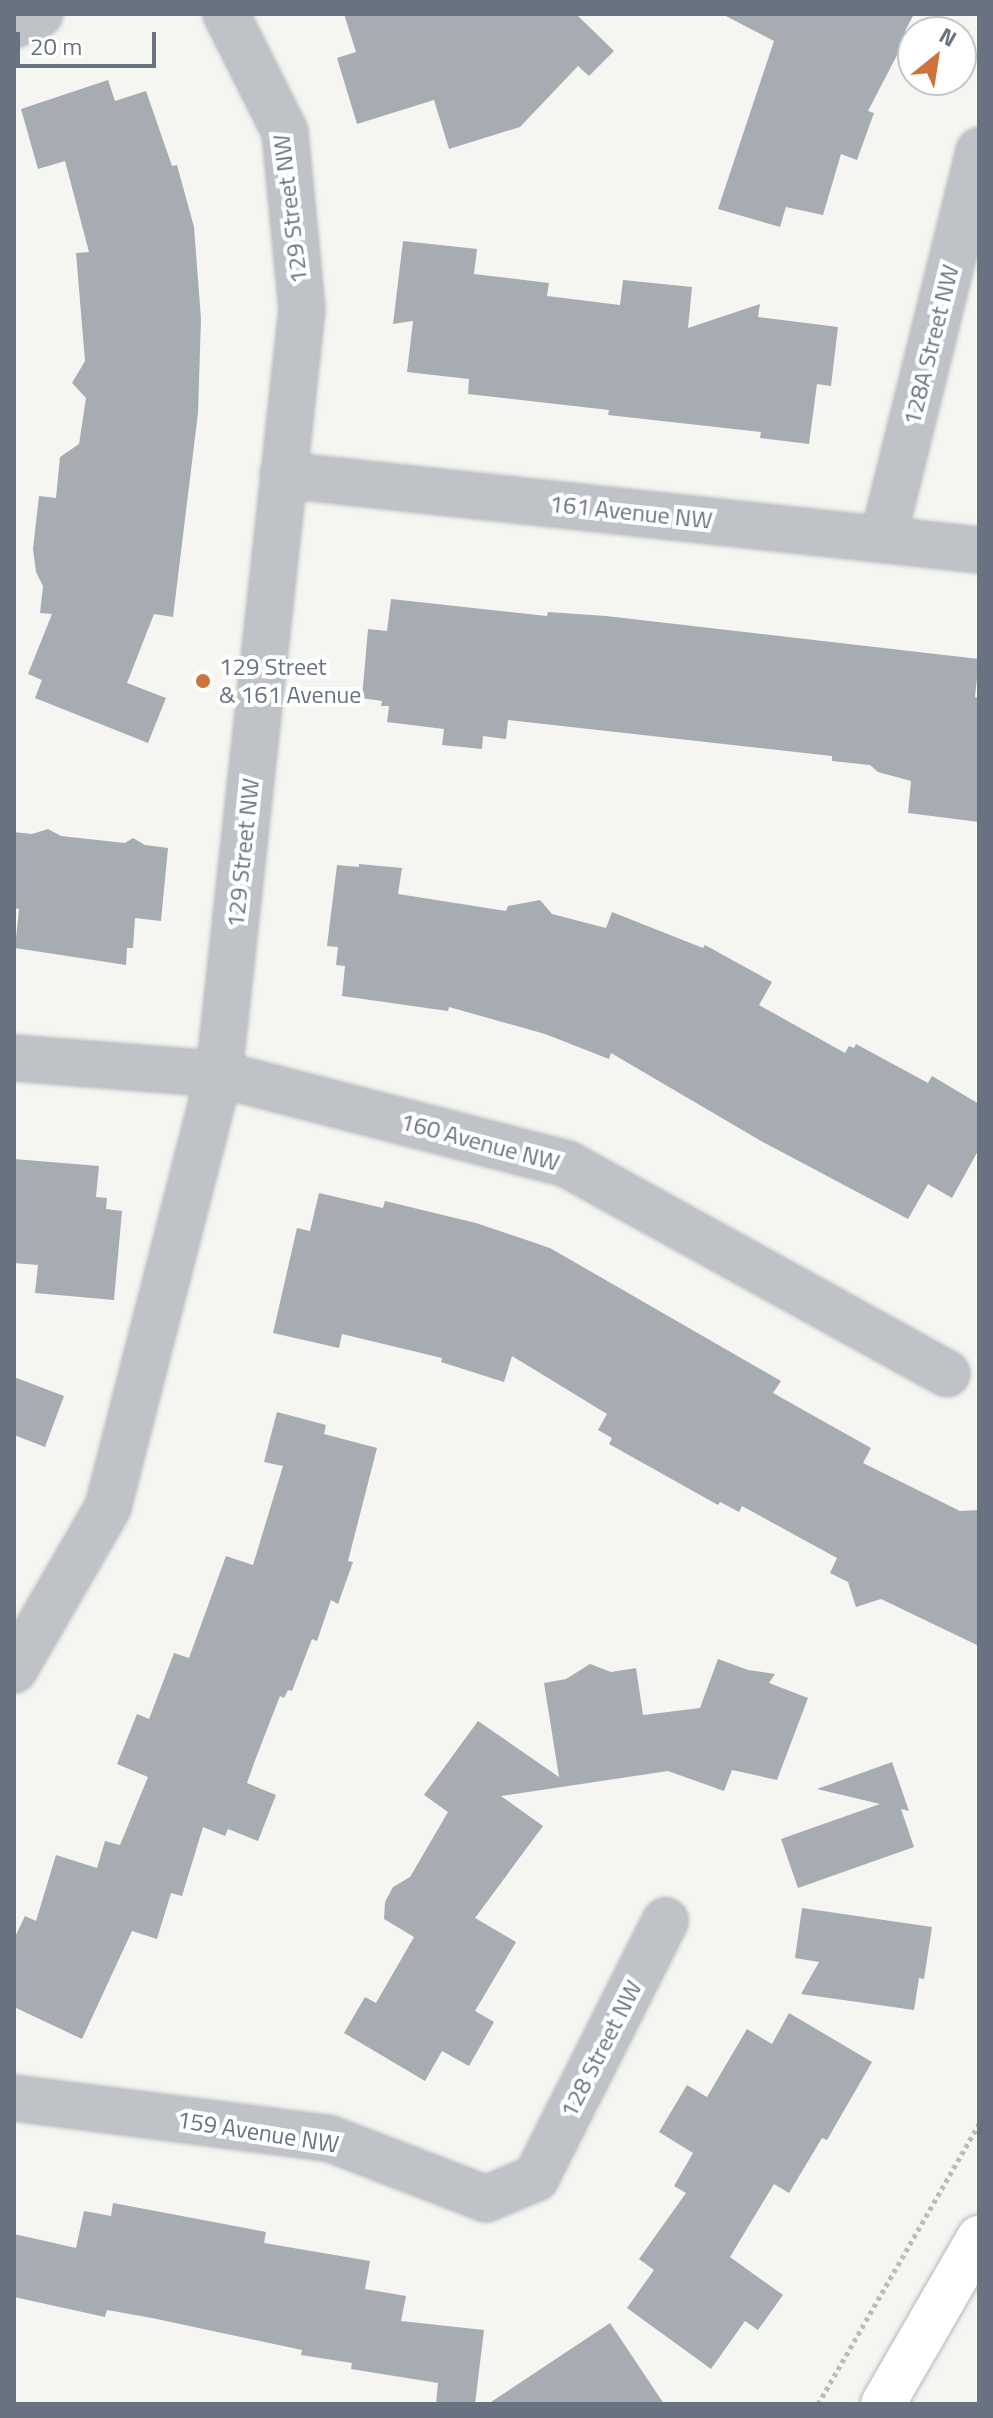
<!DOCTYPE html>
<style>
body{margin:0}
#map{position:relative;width:993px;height:2418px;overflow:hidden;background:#f5f5f2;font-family:"Titillium Web",sans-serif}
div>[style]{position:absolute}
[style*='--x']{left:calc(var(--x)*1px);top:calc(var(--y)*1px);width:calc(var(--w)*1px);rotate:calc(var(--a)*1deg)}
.building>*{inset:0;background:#a7acb2}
.path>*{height:5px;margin-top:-2.5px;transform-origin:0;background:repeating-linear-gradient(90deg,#b9bbbe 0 4px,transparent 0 8px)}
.roads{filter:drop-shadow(0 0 2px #b3b6ba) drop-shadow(0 0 2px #b3b6ba)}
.minor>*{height:44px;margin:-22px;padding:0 22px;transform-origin:22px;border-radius:22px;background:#bfc2c6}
.major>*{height:44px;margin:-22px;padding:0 22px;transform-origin:22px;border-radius:22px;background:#fff}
.dots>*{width:22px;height:22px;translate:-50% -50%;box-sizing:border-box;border:4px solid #fff;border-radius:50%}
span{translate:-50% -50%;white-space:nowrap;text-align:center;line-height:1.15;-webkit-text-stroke:8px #fff;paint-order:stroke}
.street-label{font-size:24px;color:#687280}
.poi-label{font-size:24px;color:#687280}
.left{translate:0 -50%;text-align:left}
.frame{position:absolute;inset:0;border:16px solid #687280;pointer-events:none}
.north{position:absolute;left:897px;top:16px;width:80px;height:80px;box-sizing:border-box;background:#fff;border:2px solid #c3c7cc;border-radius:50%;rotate:30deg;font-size:22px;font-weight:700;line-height:32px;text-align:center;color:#687280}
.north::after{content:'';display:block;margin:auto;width:28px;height:36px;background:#cd733b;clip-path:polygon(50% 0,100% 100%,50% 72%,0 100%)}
.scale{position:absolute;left:16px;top:32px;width:140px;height:36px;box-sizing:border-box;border:4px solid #687280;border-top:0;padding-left:10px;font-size:24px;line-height:28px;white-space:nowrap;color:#687280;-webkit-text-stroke:6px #fff;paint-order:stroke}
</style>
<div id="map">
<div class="building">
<div style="clip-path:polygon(344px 14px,576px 14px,614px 51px,589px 76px,578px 66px,520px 127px,449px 149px,434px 100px,357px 124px,337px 58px,356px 52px)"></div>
<div style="clip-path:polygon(722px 14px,914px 14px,905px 31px,909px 32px,868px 111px,874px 113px,857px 160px,841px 154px,823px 215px,786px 207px,780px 227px,718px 209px,774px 41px)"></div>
<div style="clip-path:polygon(108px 80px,115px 101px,146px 91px,172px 166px,177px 165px,194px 227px,201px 319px,198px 413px,173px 617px,154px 614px,127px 683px,166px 698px,148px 743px,35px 698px,42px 680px,28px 674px,52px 614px,40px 613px,43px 586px,36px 572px,33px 549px,39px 496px,56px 498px,60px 457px,79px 444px,86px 398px,72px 383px,85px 361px,76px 253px,89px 252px,65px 161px,38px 169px,21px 109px)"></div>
<div style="clip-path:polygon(403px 241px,477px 249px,474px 274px,549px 283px,547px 296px,620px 305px,623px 280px,692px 287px,688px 328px,760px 304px,758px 317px,838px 327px,831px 386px,817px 384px,809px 444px,760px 438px,761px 432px,608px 415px,609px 410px,468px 394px,469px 379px,407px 372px,413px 321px,393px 324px)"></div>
<div style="clip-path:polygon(391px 599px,547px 616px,548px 612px,606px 616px,979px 659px,975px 697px,979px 698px,979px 822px,908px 813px,911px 781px,878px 772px,870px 765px,832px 761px,832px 756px,508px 720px,506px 739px,483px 736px,482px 749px,442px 745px,444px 729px,387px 722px,389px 706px,381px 706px,382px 701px,362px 698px,368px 629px,387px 631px)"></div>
<div style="clip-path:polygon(48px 829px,61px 836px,125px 843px,133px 838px,145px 845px,168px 848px,161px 921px,135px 918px,133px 948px,127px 948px,126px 965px,15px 948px,19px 909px,14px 908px,14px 832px,32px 834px)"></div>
<div style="clip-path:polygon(359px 864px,402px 868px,398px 894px,506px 911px,508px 906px,540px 900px,552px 914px,606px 928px,612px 912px,703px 948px,705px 945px,772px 982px,759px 1005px,845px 1053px,849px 1046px,854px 1048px,856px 1044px,928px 1083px,932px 1076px,979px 1104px,979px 1149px,952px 1198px,928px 1184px,908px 1219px,761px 1141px,611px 1053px,609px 1059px,545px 1034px,449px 1007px,448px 1011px,342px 996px,345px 966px,336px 965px,338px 947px,327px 946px,337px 865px,359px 867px)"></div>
<div style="clip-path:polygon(14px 1159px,99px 1166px,96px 1197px,107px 1198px,106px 1209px,122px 1211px,114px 1300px,35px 1293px,38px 1265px,14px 1263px)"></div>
<div style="clip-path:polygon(319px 1193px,383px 1208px,385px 1201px,476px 1223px,550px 1248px,781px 1381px,773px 1393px,871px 1448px,863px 1463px,960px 1511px,979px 1510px,979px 1646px,881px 1599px,856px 1607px,848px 1582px,830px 1573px,837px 1558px,742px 1506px,739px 1512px,720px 1502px,718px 1505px,609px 1444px,612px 1438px,598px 1430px,607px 1414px,512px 1356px,504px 1382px,441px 1362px,442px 1358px,342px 1334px,339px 1348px,273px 1333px,297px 1228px,310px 1231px)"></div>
<div style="clip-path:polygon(14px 1377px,64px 1396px,45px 1447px,14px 1435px)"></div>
<div style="clip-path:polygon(277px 1412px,326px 1425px,324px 1434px,377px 1448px,348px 1561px,353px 1562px,338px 1604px,331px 1600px,317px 1641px,312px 1639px,292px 1691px,288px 1690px,284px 1698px,280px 1696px,254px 1763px,247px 1783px,276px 1795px,258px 1841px,228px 1829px,225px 1836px,203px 1827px,182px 1896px,171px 1893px,157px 1939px,132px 1931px,82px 2039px,14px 2007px,14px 1939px,25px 1916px,36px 1921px,56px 1855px,97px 1868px,105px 1841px,120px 1845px,148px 1777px,117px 1764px,137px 1714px,149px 1719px,174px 1653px,189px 1658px,226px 1556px,253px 1565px,283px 1466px,264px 1462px)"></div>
<div style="clip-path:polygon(718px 1659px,748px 1670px,775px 1674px,769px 1683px,808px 1698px,777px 1780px,732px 1770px,724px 1791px,668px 1771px,501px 1796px,543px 1826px,475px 1918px,516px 1942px,475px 2011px,494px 2022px,469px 2066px,442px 2051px,425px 2081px,344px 2033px,365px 1997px,376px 2003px,414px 1937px,384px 1919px,385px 1902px,393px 1887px,410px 1877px,448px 1812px,424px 1795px,478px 1721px,559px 1777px,544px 1683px,566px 1679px,590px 1664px,611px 1672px,636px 1668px,643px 1715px,700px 1708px)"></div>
<div style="clip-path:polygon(892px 1762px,909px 1811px,901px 1809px,914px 1847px,798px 1888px,781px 1839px,880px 1804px,817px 1789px)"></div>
<div style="clip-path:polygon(802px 1908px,932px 1927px,924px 1979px,919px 1978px,914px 2010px,801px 1994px,819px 1962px,795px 1958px)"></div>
<div style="clip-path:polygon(789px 2013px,872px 2062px,827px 2140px,822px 2138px,789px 2193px,774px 2184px,730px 2257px,783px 2295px,758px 2330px,745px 2321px,711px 2369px,627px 2308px,654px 2270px,639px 2259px,686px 2193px,674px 2186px,693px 2153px,659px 2132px,687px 2085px,707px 2097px,747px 2029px,772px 2044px)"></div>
<div style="clip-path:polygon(113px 2203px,266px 2232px,264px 2243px,370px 2261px,365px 2289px,406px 2296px,401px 2321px,484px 2330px,475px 2404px,436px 2404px,438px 2383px,351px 2369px,352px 2363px,301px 2355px,302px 2350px,152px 2318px,107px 2310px,105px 2317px,14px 2297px,14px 2234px,76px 2248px,84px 2211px,111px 2216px)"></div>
<div style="clip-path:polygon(610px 2323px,664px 2404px,488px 2404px)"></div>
</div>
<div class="path">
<div style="--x:818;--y:2404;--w:323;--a:-60.1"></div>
</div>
<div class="roads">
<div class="minor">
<div style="--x:14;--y:25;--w:28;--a:-23"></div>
<div style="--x:283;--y:475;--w:700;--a:6.15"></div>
<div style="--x:883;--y:539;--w:400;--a:-76.1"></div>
<div style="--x:14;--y:1058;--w:206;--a:4.5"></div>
<div style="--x:219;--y:1074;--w:359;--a:14.5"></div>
<div style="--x:567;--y:1164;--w:434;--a:28.9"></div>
<div style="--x:14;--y:1670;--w:188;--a:-60"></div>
<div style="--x:108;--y:1507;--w:447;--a:-75.6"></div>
<div style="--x:219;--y:1074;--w:769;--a:-83.81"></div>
<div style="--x:302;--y:309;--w:178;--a:-95.5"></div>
<div style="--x:285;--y:132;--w:132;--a:-116.6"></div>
<div style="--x:14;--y:2098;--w:317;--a:7.3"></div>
<div style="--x:328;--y:2138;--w:169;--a:21.1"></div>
<div style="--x:486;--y:2199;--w:54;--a:-22.8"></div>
<div style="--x:536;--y:2178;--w:288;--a:-63.3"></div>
</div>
<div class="major">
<div style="--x:883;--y:2404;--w:192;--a:-60"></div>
</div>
</div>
<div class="dots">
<div style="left:203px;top:681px;background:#cd733b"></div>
</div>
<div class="street-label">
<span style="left:290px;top:209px;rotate:-97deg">129 Street NW</span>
<span style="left:931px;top:345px;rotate:-76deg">128A Street NW</span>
<span style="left:631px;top:512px;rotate:6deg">161 Avenue NW</span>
<span style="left:243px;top:853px;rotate:-84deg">129 Street NW</span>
<span style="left:480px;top:1142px;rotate:15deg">160 Avenue NW</span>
<span style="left:601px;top:2049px;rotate:-63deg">128 Street NW</span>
<span style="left:258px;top:2132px;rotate:9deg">159 Avenue NW</span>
</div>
<div class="poi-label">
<span class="left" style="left:219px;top:681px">129 Street<br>&amp; 161 Avenue</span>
</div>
<div class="frame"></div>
<div class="north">N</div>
<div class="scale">20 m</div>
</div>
